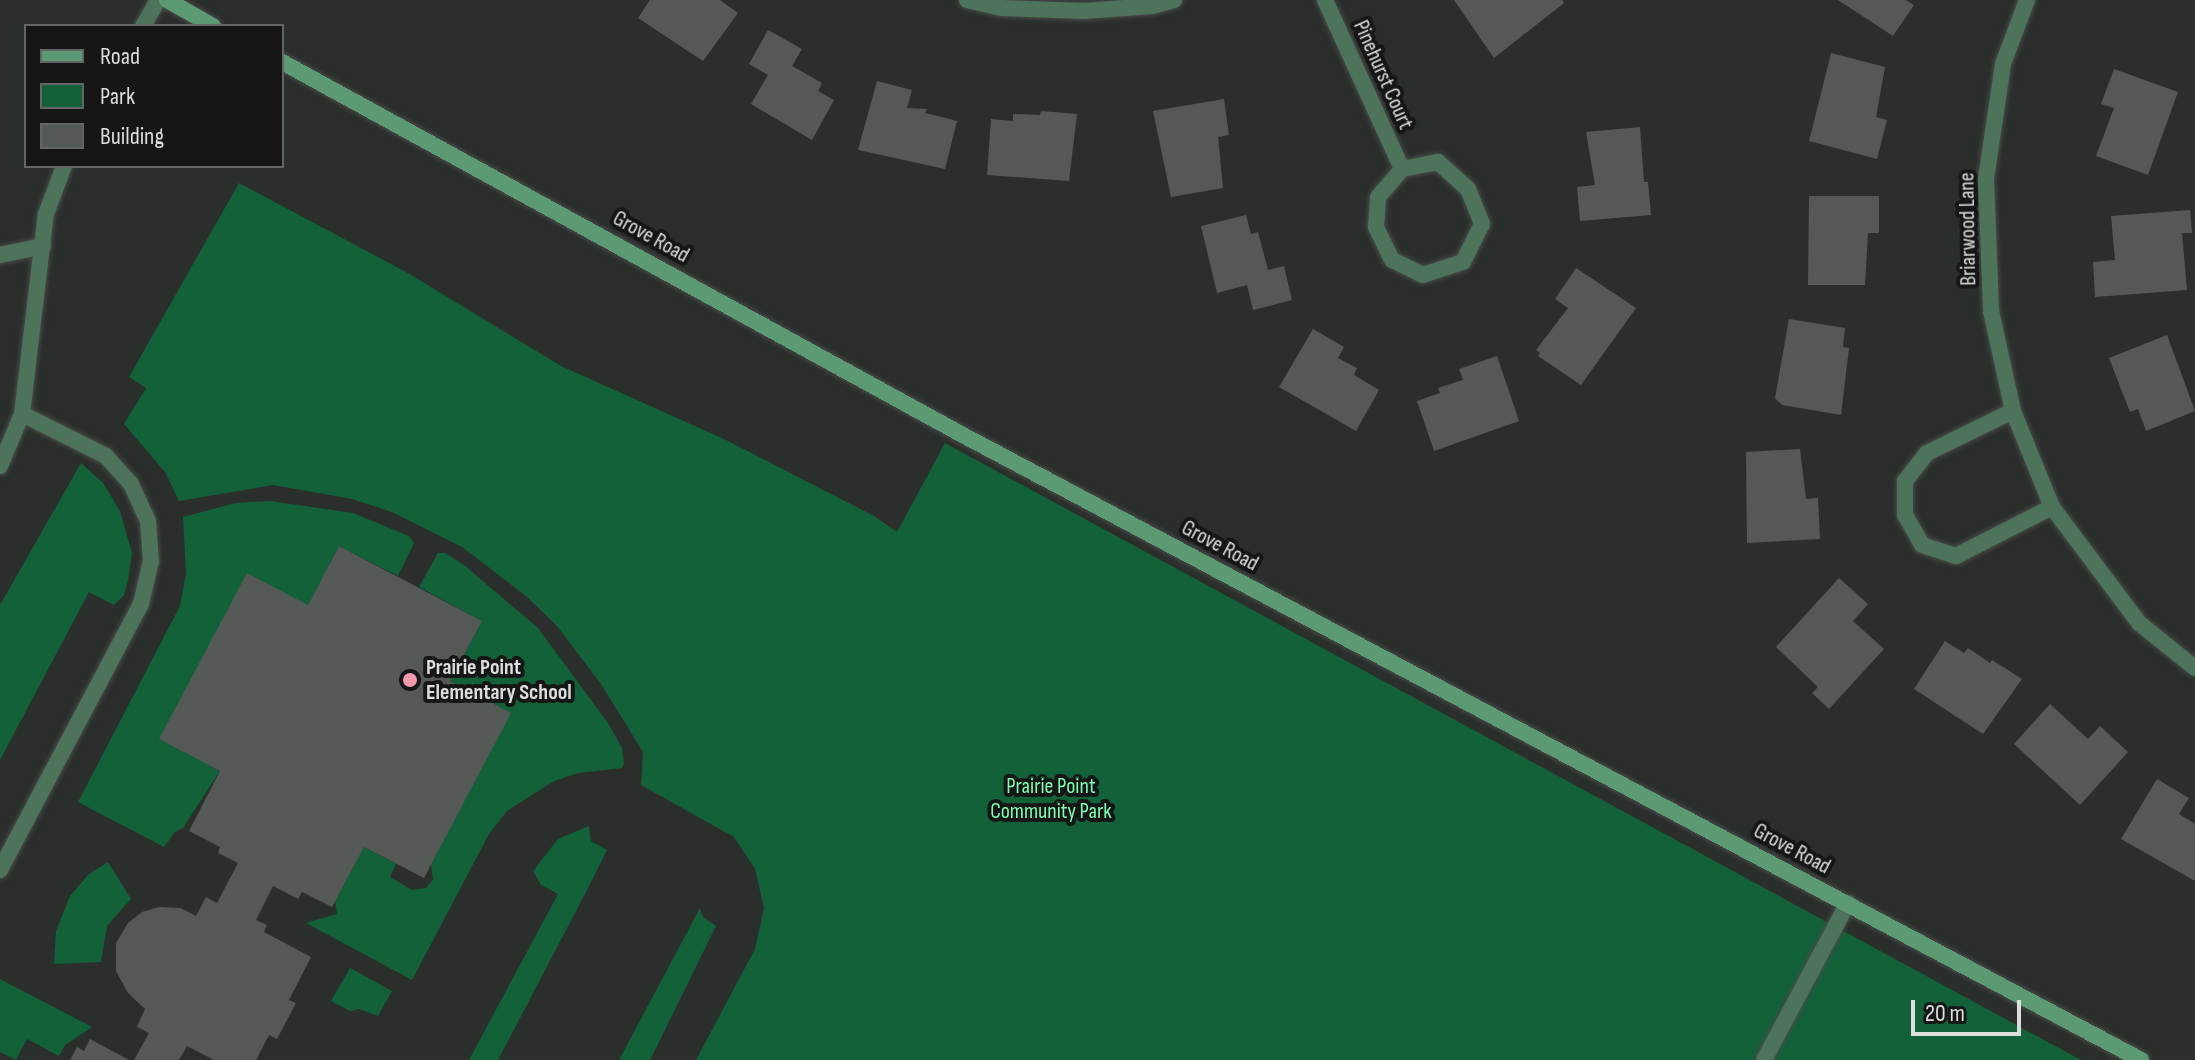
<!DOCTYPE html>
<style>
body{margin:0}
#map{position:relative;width:2195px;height:1060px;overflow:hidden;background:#2b2f2c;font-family:"Sofia Sans Condensed",sans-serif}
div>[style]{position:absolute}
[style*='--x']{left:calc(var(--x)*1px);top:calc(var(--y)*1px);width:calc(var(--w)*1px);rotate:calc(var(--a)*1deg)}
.green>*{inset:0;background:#126138}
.building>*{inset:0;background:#555956}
.roads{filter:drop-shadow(0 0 2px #474b48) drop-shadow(0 0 2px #474b48)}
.lane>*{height:16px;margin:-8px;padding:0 8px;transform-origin:8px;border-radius:8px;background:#4d735a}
.street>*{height:16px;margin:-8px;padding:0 8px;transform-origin:8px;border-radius:8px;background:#4d735a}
.secondary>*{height:16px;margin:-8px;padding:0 8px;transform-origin:8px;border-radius:8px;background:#5c9a73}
.dots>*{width:22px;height:22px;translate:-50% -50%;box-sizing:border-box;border:4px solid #151615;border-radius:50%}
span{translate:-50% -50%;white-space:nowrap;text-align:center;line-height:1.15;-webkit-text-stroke:8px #151615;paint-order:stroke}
.street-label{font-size:22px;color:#dbdedc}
.poi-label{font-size:22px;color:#dbdedc;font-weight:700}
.left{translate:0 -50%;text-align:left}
.park-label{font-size:22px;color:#7dffb0}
.legend{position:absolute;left:24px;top:24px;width:260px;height:144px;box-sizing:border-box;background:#151615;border:2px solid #646665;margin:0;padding:10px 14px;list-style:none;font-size:24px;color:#dbdedc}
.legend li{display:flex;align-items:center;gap:16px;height:40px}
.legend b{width:40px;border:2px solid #646665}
.scale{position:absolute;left:1911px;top:1000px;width:110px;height:36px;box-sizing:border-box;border:4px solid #dbdedc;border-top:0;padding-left:10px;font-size:24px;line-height:28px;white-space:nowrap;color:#dbdedc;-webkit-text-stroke:6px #151615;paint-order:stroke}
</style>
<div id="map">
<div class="green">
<div style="clip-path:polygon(239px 183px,406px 272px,561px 366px,726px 440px,874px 516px,897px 532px,945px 443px,2081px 1060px,696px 1060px,755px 949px,764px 908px,755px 869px,734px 837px,641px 785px,643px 752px,601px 684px,557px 626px,526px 596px,462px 547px,392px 512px,352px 499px,273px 485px,179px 501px,165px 472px,124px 424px,146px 388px,129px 377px)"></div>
<div style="clip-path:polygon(81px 463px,103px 483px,120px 511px,132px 553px,128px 581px,124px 595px,114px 605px,89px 592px,0 760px,0 605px)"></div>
<div style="clip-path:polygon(270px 501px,353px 513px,409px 536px,414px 543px,398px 576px,339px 546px,308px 605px,160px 739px,220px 771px,183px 828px,175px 832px,164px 847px,78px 802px,180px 606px,186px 573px,183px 517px,236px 503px)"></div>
<div style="clip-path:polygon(438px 553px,445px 553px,464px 565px,538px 628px,608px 723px,622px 748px,624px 763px,622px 768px,578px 773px,554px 781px,507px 811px,489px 834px,412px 980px,306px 923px,337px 914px,335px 901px,364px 847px,396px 864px,390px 877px,412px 890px,426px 888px,433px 880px,431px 864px,510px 713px,450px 681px,482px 621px,419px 587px)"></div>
<div style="clip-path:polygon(589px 826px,591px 841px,607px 850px,587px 890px,498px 1060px,469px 1060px,558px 894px,541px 885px,533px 871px,558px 839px)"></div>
<div style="clip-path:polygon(108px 862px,131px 899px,107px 926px,101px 962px,54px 964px,56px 931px,70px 896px,89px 874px)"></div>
<div style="clip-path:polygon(700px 908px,703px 917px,716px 926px,658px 1044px,650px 1060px,619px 1060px)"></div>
<div style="clip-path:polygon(350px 968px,392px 991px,378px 1016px,359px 1009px,350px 1011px,331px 1001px)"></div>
<div style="clip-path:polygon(0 979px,92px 1027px,65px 1045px,59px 1056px,27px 1039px,16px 1060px,0 1052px)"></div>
</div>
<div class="building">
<div style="clip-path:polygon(650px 0,720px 0,738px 13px,703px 61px,638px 18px)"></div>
<div style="clip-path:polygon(1454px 0,1562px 0,1564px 3px,1494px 58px)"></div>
<div style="clip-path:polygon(1838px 0,1906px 0,1914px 5px,1893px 36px)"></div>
<div style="clip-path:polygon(768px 30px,802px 49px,792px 66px,822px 83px,818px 91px,834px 100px,812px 140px,751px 104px,768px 75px,749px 64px)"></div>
<div style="clip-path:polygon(1831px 53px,1885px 67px,1876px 117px,1887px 120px,1877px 159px,1809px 141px)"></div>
<div style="clip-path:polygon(2114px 69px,2178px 92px,2148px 175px,2096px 156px,2114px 108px,2101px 104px)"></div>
<div style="clip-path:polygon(877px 81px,912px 90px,907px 108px,927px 109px,925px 113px,957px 121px,945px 169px,858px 150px)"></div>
<div style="clip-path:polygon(1224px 99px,1229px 135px,1218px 137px,1223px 188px,1171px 197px,1153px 111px)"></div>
<div style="clip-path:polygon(1041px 111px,1077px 114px,1069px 181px,987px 175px,991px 119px,1013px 121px,1013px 114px,1040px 115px)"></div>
<div style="clip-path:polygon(1640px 127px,1644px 182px,1648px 182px,1651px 215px,1580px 221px,1577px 187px,1595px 185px,1586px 132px)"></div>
<div style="clip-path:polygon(1809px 196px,1879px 196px,1879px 233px,1868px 233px,1865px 285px,1808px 285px)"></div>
<div style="clip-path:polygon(2190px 210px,2192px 233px,2182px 233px,2187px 290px,2095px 297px,2093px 262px,2115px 260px,2111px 216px)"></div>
<div style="clip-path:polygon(1246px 215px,1251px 234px,1258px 232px,1268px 270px,1284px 266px,1292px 300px,1253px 310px,1247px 285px,1217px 293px,1201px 226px)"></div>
<div style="clip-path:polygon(1576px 268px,1636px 308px,1581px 385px,1538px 356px,1540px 353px,1536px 350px,1568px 308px,1555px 299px)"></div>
<div style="clip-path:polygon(1789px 319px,1845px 328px,1843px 347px,1849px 348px,1841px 415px,1782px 405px,1775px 398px)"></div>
<div style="clip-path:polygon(1313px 329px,1344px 347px,1338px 358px,1357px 368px,1354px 375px,1379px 390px,1356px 431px,1279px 387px)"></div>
<div style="clip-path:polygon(2167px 335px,2195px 411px,2146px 431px,2138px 409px,2130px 412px,2109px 358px)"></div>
<div style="clip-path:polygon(1497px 356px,1519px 421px,1434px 451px,1417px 401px,1440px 393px,1438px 388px,1463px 380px,1459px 369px)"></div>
<div style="clip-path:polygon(1800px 449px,1806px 499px,1818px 498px,1820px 539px,1747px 543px,1746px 452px)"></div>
<div style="clip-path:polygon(339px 546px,482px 621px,450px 681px,511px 713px,424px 878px,364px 847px,332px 907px,302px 892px,298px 899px,273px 886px,256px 920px,267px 925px,264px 932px,311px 957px,289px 1000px,296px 1003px,277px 1039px,269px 1035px,256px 1060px,214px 1060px,187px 1046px,179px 1060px,134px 1060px,149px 1033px,137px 1027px,145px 1009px,128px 993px,116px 971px,116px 943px,128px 923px,142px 912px,159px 907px,181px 908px,196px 916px,206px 897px,217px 903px,238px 863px,218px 853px,220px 847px,189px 831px,220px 771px,159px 739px,247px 573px,308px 605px)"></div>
<div style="clip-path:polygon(1839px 578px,1868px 604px,1853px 621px,1884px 649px,1829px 709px,1812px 693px,1818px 687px,1776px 647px)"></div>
<div style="clip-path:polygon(1945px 641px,1964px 653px,1968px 648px,1990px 663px,1992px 660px,2022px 679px,1983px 734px,1914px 689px)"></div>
<div style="clip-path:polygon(2050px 704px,2088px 739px,2100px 726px,2128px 752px,2080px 805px,2014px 744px)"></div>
<div style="clip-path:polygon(2157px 779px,2189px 798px,2179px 814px,2195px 824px,2195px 881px,2121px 839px)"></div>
<div style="clip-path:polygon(90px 1039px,129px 1060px,70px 1060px,77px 1047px,84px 1051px)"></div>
</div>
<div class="roads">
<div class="lane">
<div style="--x:0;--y:255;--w:44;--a:-11.8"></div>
<div style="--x:0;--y:870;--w:301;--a:-62.1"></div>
<div style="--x:141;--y:604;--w:44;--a:-76.9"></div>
<div style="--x:151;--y:561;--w:40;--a:-94.3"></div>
<div style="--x:148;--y:521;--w:41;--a:-114.7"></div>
<div style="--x:131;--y:484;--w:38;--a:-132"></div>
<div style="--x:106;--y:456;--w:94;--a:-153.4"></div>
<div style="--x:1764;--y:1060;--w:178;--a:-61.9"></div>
</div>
<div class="street">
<div style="--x:967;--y:0;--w:36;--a:13"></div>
<div style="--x:1002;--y:8;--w:82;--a:2.1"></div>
<div style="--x:1084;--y:11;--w:68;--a:-4.2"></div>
<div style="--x:1152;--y:6;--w:23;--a:-15"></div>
<div style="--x:1325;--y:0;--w:186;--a:65.5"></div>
<div style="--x:2027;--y:0;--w:68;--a:110.6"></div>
<div style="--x:2003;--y:64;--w:116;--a:98.4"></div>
<div style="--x:1986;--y:179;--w:132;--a:87.8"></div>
<div style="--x:1991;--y:311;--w:102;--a:77.6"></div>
<div style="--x:2013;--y:411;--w:104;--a:67.9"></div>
<div style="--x:2052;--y:507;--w:145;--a:53.1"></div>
<div style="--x:2139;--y:623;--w:72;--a:38.8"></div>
<div style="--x:143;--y:26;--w:30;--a:-60"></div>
<div style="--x:1438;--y:162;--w:40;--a:42"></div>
<div style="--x:1468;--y:189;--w:38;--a:68"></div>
<div style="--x:1482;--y:224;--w:42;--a:116.6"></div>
<div style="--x:1463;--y:262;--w:42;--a:162"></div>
<div style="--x:1423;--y:275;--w:34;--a:-154"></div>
<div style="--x:1392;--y:260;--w:37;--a:-116"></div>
<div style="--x:1376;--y:227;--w:30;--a:-86"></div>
<div style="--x:1378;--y:197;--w:37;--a:-49"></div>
<div style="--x:1402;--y:169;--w:37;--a:-11"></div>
<div style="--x:2013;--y:411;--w:96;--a:154"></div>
<div style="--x:1927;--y:453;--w:36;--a:128"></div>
<div style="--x:1905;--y:481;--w:34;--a:90"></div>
<div style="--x:1905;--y:515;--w:34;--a:60"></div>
<div style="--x:1922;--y:545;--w:36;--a:18"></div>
<div style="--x:1956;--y:556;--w:108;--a:-27"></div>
<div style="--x:0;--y:466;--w:56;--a:-67.1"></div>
<div style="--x:22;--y:414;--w:201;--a:-83.2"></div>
<div style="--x:46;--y:214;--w:51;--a:-69.4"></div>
</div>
<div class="secondary">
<div style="--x:167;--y:0;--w:53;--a:29.5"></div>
<div style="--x:282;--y:62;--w:772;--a:28.72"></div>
<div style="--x:959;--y:433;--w:1338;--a:27.94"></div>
</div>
</div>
<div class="dots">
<div style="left:410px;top:680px;background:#f29aae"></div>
</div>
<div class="street-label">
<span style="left:1383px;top:75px;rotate:66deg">Pinehurst Court</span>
<span style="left:1968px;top:229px;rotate:-91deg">Briarwood Lane</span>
<span style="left:651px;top:237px;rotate:29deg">Grove Road</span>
<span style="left:1220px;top:546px;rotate:28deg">Grove Road</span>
<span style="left:1792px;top:849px;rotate:28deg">Grove Road</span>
</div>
<div class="poi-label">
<span class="left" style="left:426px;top:680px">Prairie Point<br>Elementary School</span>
</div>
<div class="park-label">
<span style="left:1051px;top:799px">Prairie Point<br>Community Park</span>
</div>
<ul class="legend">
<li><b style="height:10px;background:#5c9a73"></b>Road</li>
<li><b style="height:22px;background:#126138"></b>Park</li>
<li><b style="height:22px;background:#555956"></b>Building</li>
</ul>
<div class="scale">20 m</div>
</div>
